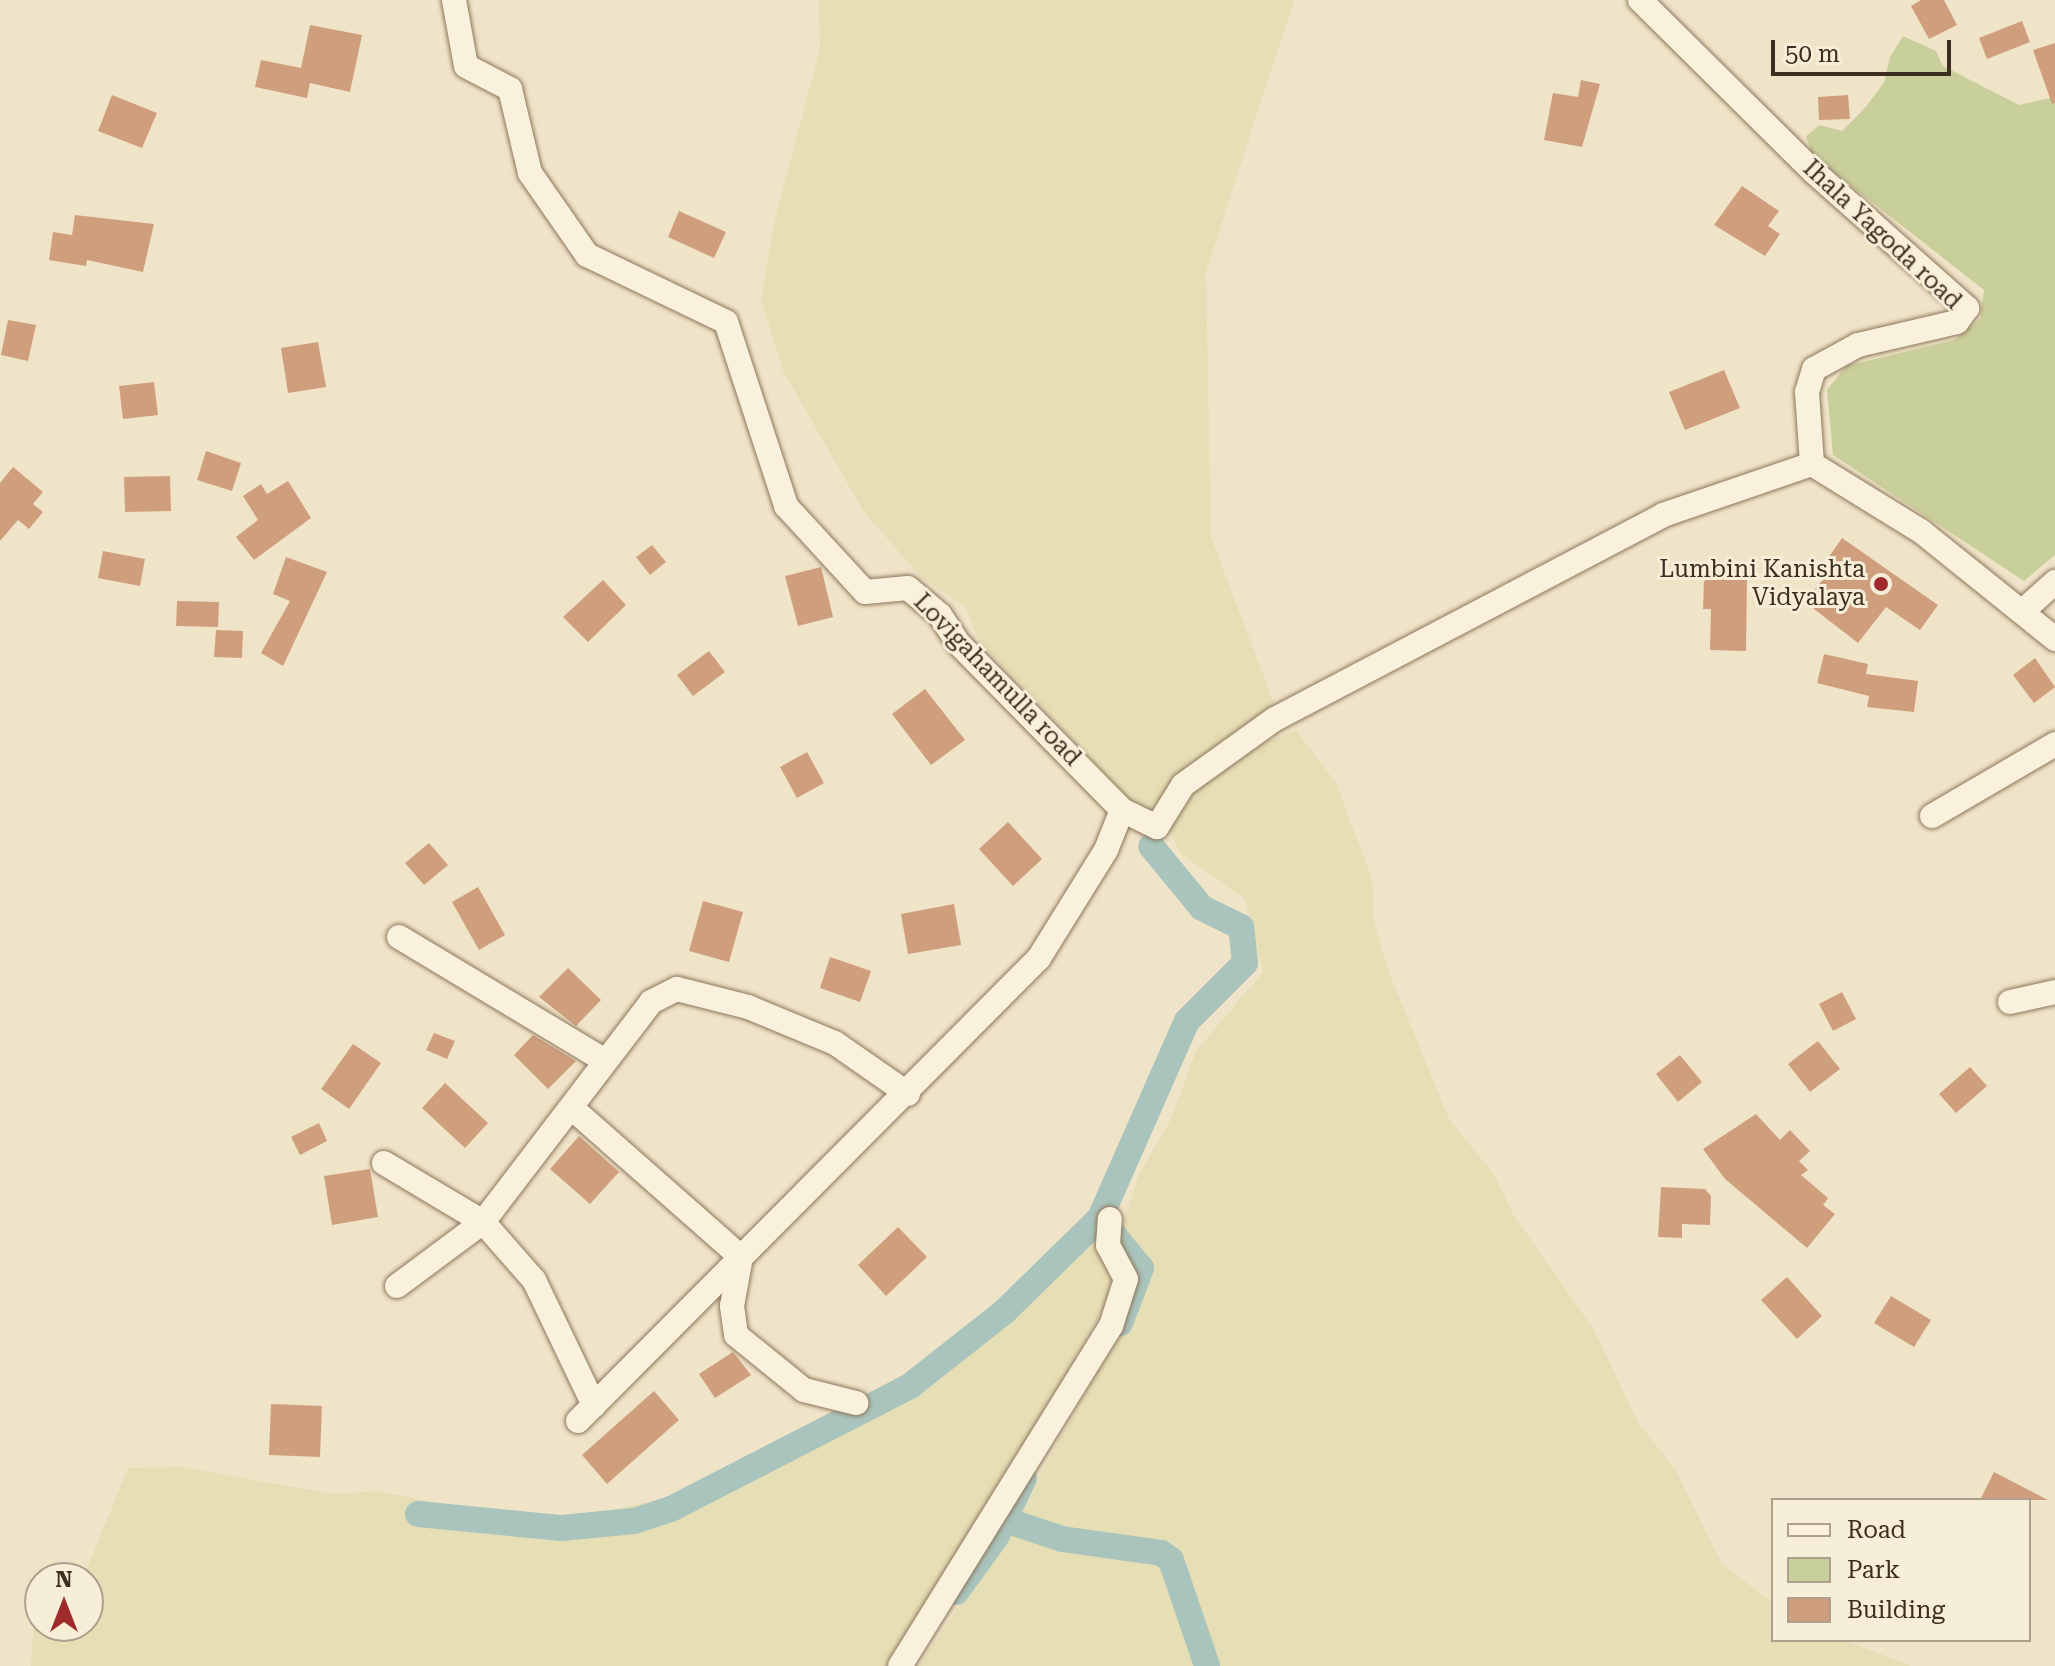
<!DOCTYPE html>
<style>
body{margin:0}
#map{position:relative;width:2055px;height:1666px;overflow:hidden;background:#f0e4c8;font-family:"Roboto Serif",serif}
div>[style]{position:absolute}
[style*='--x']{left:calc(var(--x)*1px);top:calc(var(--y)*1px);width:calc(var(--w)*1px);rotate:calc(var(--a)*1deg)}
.farmland>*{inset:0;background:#e6deb5}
.green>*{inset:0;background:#c9cf9b}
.canal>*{height:26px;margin:-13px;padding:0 13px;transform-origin:13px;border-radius:13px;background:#a9c4bc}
.building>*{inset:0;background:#cf9f7d}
.roads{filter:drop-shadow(0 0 2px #8d765c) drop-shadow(0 0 2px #8d765c)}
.street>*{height:24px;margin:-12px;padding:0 12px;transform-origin:12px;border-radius:12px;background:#faf1dc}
.dots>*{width:22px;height:22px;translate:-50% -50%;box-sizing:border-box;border:4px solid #f7eed8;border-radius:50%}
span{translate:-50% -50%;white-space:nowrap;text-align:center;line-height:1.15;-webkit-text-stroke:6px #f7eed8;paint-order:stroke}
.street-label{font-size:24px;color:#3d2e20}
.poi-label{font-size:24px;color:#3d2e20}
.right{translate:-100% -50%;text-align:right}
.legend{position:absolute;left:1771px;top:1498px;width:260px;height:144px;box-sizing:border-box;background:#f7eed8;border:2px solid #ada18e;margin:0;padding:10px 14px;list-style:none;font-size:24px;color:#3d2e20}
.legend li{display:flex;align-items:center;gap:16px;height:40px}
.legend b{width:40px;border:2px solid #ada18e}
.north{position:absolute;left:24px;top:1562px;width:80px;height:80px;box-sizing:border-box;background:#f7eed8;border:2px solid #ada18e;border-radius:50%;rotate:0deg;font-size:22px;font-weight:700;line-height:32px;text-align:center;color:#3d2e20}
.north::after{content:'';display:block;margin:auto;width:28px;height:36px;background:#9e2a2b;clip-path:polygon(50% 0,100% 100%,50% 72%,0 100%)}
.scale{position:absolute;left:1771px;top:40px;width:180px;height:36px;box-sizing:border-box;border:4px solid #3d2e20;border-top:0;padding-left:10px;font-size:24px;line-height:28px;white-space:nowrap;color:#3d2e20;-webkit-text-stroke:6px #f7eed8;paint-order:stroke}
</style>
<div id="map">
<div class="farmland">
<div style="clip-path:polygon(819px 0,1294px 0,1206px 272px,1211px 537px,1275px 706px,1158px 807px,1141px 810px,1116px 785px,980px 643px,966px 607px,922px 578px,864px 512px,783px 371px,761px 299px,773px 227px,820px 48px)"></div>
<div style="clip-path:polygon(1296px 730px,1336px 783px,1372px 879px,1374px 921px,1390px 975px,1449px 1119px,1495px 1176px,1513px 1214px,1594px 1330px,1638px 1422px,1676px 1471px,1722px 1564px,1773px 1603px,1773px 1640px,1844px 1640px,1911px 1666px,919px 1666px,1007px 1535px,1133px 1307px,1144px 1261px,1121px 1231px,1139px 1174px,1170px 1121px,1196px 1051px,1263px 972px,1245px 899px,1180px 853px,1165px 820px,1233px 755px)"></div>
<div style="clip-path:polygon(1101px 1216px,1123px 1275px,988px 1509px,887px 1666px,31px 1666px,36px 1593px,40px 1626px,88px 1626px,88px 1578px,70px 1578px,86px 1571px,128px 1468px,181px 1467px,333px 1494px,378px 1491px,479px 1512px,572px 1517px,713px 1490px,958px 1352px)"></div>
</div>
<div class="green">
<div style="clip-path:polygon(1903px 36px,1936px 51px,1943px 66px,2019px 105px,2055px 97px,2055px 555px,2024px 581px,1833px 455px,1827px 390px,1846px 366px,1954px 340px,1980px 319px,1984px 290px,1812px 155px,1806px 136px,1820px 125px,1842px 131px,1864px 109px,1884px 83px,1890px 57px)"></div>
</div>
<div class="canal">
<div style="--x:1102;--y:1221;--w:61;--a:50.3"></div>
<div style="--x:1141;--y:1268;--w:59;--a:110.9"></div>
<div style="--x:418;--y:1514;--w:145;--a:5.6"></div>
<div style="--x:562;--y:1528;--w:72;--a:-5.6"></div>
<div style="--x:634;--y:1521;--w:39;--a:-18"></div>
<div style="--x:671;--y:1509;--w:269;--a:-27.2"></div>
<div style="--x:910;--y:1386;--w:120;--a:-38.2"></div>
<div style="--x:1004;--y:1312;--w:134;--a:-44.4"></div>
<div style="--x:1100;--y:1218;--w:215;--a:-66.2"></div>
<div style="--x:1187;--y:1021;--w:82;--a:-45"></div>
<div style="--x:1245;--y:963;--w:36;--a:-96"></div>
<div style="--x:1241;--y:927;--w:43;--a:-154"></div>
<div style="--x:1202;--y:908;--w:80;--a:-129.4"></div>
<div style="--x:1005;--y:1520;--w:60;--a:18.4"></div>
<div style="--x:1062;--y:1539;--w:100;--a:8"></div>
<div style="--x:1161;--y:1553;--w:12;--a:35"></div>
<div style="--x:1171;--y:1560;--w:112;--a:71.2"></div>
<div style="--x:956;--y:1592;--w:68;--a:-54"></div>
<div style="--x:996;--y:1537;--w:65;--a:-64.6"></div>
</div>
<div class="building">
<div style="clip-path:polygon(1921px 0,1944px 0,1957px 25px,1929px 39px,1911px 6px)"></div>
<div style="clip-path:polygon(2022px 21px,2030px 42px,1987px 59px,1979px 38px)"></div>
<div style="clip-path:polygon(310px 25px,362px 35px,350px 92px,310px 83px,307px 98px,255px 87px,261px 60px,301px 68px)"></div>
<div style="clip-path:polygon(2055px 43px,2055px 103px,2052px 104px,2033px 50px)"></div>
<div style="clip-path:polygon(1581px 80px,1600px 84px,1582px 147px,1544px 140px,1553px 93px,1578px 97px)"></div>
<div style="clip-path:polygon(112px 95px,157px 113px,142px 148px,98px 131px)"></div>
<div style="clip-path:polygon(1848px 95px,1850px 119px,1819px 120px,1818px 97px)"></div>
<div style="clip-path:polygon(1742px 186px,1779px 211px,1768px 226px,1780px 234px,1765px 256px,1714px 225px)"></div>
<div style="clip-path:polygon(679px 211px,726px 232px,714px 258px,668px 237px)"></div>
<div style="clip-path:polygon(75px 215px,154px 224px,143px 272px,87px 260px,86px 266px,49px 260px,53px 232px,72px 235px)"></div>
<div style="clip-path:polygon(8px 320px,36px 325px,28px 361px,1px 355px)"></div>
<div style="clip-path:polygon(318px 342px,326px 387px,288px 393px,281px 348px)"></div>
<div style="clip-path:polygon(1724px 370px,1740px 408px,1685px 430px,1669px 392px)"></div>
<div style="clip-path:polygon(154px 382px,158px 415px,123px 419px,119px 386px)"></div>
<div style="clip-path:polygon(206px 451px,241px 463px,232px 491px,197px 480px)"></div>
<div style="clip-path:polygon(13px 467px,43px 492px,33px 504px,43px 512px,29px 529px,18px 520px,0 541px,0 483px)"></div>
<div style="clip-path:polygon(170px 476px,171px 511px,125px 512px,124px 477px)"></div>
<div style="clip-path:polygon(288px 481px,311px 518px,254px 560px,236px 537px,258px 520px,243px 496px,261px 484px,267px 494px)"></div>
<div style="clip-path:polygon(1842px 538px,1938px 605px,1920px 630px,1886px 607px,1858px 643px,1805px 602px,1831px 569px,1824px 564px)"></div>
<div style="clip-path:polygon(652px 545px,666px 562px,650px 575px,636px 557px)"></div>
<div style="clip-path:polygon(103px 551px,145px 559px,140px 586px,98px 578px)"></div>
<div style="clip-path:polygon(286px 557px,327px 572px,283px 666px,261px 653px,290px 601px,273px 594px)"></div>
<div style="clip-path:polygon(821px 567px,833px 617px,798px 626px,785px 576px)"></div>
<div style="clip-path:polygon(1711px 578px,1747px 578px,1746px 651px,1710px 650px,1711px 609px,1703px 609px,1704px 581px)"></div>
<div style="clip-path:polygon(603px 580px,626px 605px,588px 642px,563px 617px)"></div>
<div style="clip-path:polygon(177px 601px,219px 602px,218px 627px,176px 626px)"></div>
<div style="clip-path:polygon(216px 630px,243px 631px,242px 658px,214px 657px)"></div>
<div style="clip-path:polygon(709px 651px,725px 672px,693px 696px,677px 675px)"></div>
<div style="clip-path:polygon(1824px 654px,1868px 664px,1866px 674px,1918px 681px,1914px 712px,1867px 707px,1869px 696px,1817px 683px)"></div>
<div style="clip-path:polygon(2035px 658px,2055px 687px,2034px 703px,2013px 675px)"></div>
<div style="clip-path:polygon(925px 689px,965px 740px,931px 765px,892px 714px)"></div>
<div style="clip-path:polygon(807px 752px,824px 783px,797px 798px,780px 767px)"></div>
<div style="clip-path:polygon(1008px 822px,1042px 859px,1013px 886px,979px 849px)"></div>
<div style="clip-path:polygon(429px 843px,448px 865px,424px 885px,405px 863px)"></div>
<div style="clip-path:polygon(478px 887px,505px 935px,479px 950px,452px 902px)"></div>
<div style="clip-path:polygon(703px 901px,743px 912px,729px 962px,689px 951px)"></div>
<div style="clip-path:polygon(954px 904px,961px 945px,908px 954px,901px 914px)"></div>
<div style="clip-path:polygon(830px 957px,871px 971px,860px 1002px,820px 988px)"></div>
<div style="clip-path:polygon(568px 968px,601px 1000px,576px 1026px,539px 997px)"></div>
<div style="clip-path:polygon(1842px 992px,1856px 1019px,1833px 1031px,1819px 1004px)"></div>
<div style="clip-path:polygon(434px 1033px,455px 1041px,447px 1059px,426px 1050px)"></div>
<div style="clip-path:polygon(533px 1035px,576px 1061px,548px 1089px,514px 1055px)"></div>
<div style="clip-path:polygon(1818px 1041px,1840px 1069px,1810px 1092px,1788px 1064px)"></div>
<div style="clip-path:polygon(353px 1044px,381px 1063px,349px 1109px,321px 1089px)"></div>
<div style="clip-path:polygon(1680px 1055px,1702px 1082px,1678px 1102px,1656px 1074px)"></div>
<div style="clip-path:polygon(1970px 1067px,1987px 1086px,1956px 1113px,1939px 1094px)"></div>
<div style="clip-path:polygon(445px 1083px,488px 1123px,465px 1148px,422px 1108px)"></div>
<div style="clip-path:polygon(1756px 1114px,1780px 1140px,1790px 1130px,1810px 1151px,1799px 1161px,1808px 1170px,1801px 1175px,1828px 1198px,1823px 1205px,1835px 1214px,1807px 1248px,1725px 1179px,1703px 1149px)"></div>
<div style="clip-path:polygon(319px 1123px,327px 1141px,300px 1155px,291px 1137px)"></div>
<div style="clip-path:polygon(579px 1136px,619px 1172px,590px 1204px,550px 1169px)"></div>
<div style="clip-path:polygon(370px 1169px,378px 1217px,332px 1225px,324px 1176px)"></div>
<div style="clip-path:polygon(1661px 1187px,1705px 1189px,1711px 1196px,1710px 1225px,1682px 1224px,1682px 1238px,1658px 1237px)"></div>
<div style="clip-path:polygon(898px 1227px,927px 1257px,886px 1296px,858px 1265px)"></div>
<div style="clip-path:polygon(1787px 1277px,1822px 1316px,1797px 1339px,1761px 1300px)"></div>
<div style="clip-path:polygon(1891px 1296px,1931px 1320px,1914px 1347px,1874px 1323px)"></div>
<div style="clip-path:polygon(733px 1352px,751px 1375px,715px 1398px,699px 1374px)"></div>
<div style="clip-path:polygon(654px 1391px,679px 1420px,607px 1484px,582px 1455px)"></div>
<div style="clip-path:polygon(271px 1404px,322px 1406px,320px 1457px,269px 1455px)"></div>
<div style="clip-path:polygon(1994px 1472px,2048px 1500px,1980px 1500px)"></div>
</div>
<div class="roads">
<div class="street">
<div style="--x:454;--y:0;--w:67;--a:79.7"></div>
<div style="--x:466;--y:66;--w:50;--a:27.6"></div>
<div style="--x:510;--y:89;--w:86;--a:76.6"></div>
<div style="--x:530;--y:173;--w:100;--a:55.2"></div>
<div style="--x:587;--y:255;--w:154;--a:25.7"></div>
<div style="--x:726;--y:322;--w:194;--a:71.9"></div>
<div style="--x:786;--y:506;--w:117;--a:47.4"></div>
<div style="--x:865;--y:592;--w:43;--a:-5.3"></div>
<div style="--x:908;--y:588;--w:42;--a:40.2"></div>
<div style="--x:940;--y:615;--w:33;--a:57"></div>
<div style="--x:958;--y:643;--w:234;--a:45.5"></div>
<div style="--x:1122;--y:810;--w:39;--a:26"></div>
<div style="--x:1157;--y:827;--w:49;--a:-58.2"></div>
<div style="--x:1183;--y:785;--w:113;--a:-35.7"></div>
<div style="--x:1275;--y:719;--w:438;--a:-27.7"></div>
<div style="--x:1663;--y:515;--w:157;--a:-18.9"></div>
<div style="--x:1640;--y:0;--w:245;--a:44.7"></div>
<div style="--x:1814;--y:172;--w:205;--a:41.6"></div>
<div style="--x:1967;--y:308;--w:17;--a:126"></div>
<div style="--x:1957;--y:322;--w:102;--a:166.9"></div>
<div style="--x:1858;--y:345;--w:50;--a:151.4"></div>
<div style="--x:1814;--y:369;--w:24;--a:107"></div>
<div style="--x:1807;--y:392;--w:72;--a:86"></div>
<div style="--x:1812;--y:464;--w:129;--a:31.7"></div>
<div style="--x:1922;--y:532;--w:171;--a:38.8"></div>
<div style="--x:2024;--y:610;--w:42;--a:-42.1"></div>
<div style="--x:1932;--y:816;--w:143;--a:-30.3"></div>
<div style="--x:399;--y:937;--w:240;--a:31"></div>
<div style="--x:2010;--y:1002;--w:46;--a:-12.5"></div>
<div style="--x:574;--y:1110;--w:222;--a:41.4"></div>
<div style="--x:741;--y:1257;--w:50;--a:100.4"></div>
<div style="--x:732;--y:1306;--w:29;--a:82"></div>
<div style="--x:736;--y:1335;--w:87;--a:39"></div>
<div style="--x:804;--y:1390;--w:54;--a:14"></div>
<div style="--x:384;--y:1163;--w:115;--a:30.8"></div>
<div style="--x:483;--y:1222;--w:77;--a:48.7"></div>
<div style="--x:534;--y:1280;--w:139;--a:64.4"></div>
<div style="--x:397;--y:1286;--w:107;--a:-36.7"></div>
<div style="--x:483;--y:1222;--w:277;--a:-52.6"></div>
<div style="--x:651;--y:1002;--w:29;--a:-27"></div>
<div style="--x:677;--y:989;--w:73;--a:14.2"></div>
<div style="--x:748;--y:1007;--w:94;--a:22.5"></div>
<div style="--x:835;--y:1043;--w:89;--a:34.9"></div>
<div style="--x:578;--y:1421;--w:653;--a:-45.12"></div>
<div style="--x:1039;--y:958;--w:127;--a:-58.2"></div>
<div style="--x:1106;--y:850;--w:43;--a:-68.2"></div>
<div style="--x:900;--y:1666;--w:400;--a:-58.2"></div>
<div style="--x:1111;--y:1326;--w:49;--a:-72.3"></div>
<div style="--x:1126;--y:1279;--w:38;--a:-118"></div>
<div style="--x:1108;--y:1245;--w:26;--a:-86"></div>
</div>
</div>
<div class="dots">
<div style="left:1881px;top:584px;background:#9e2a2b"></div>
</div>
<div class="street-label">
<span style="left:1882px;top:235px;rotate:43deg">Ihala Yagoda road</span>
<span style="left:997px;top:680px;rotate:46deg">Lovigahamulla road</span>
</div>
<div class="poi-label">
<span class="right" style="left:1865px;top:584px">Lumbini Kanishta<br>Vidyalaya</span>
</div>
<ul class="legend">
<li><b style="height:10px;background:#faf1dc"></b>Road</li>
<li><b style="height:22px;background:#c9cf9b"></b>Park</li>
<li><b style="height:22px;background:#cf9f7d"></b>Building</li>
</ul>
<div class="north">N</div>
<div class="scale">50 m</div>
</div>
